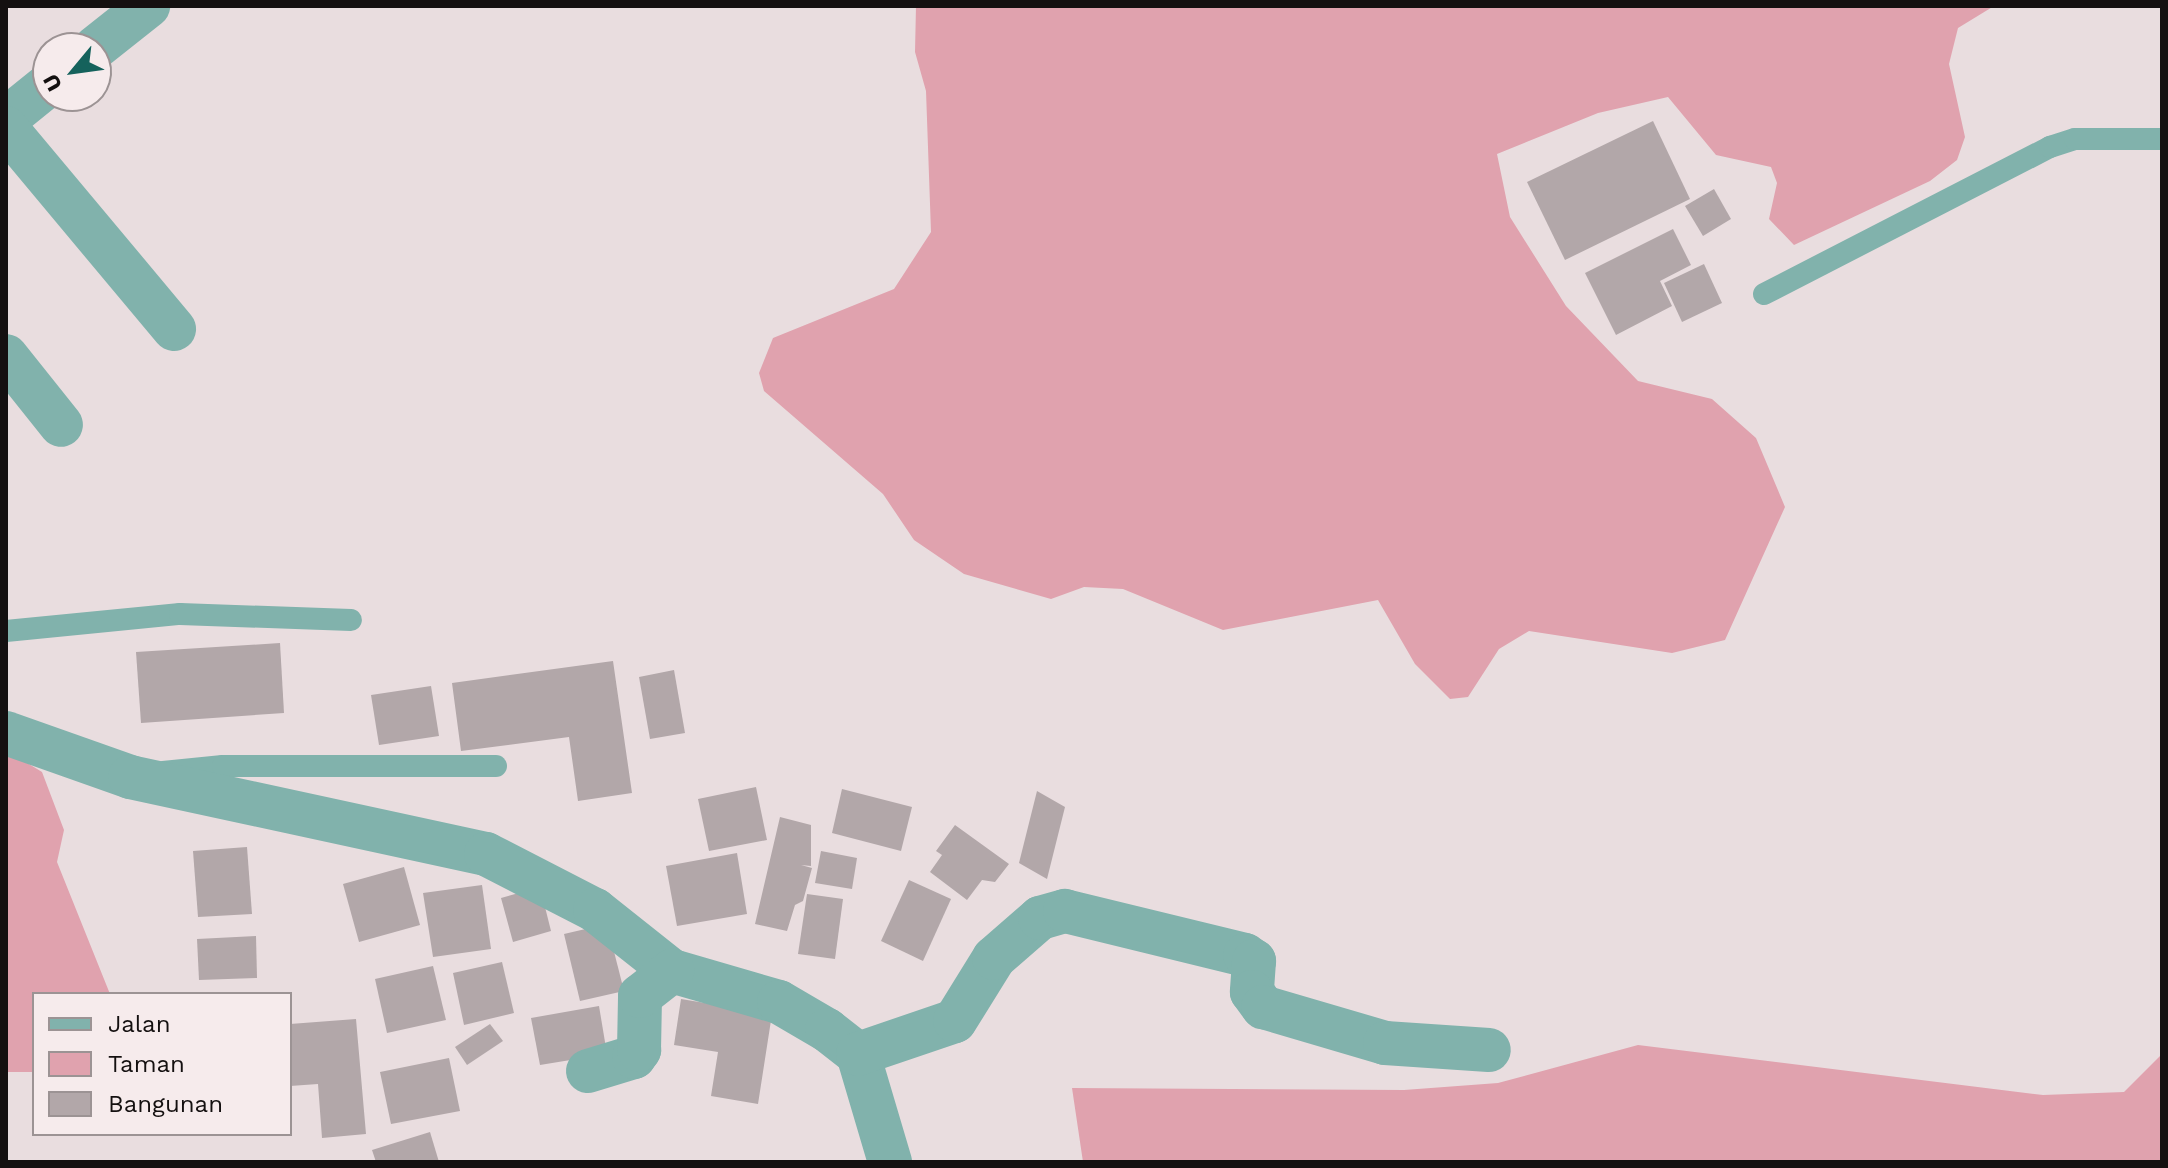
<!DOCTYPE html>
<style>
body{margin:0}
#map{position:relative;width:2168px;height:1168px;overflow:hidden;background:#e9dddf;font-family:"Work Sans",sans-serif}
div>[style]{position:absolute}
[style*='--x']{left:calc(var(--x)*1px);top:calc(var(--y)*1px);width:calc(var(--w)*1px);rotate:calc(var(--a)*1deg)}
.green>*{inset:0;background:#e0a2ae}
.building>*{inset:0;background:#b2a7a9}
.service>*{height:22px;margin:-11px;padding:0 11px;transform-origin:11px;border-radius:11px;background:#81b2ac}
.minor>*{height:44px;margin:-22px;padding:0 22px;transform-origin:22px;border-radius:22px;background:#81b2ac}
span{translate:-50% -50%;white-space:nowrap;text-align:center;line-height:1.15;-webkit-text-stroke:6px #f6ebec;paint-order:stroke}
.frame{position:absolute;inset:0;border:8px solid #141010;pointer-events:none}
.legend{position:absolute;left:32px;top:992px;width:260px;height:144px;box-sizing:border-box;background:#f6ebec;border:2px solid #9c9394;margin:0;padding:10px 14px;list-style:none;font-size:24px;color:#141010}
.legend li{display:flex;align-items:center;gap:16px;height:40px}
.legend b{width:40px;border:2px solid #9c9394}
.north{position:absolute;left:32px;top:32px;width:80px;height:80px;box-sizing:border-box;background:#f6ebec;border:2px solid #9c9394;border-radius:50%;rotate:241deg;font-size:22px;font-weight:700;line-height:32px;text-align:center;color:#141010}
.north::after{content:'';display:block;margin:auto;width:28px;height:36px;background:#15625c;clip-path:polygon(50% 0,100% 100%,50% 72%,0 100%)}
</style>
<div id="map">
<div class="green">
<div style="clip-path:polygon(916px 6px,1994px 6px,1958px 28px,1949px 64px,1965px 137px,1957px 160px,1930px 181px,1794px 245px,1769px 219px,1777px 183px,1771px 167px,1716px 155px,1668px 97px,1598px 113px,1497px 154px,1510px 217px,1566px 306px,1638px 381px,1712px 399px,1756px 438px,1785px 507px,1725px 640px,1672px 653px,1529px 631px,1499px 649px,1468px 697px,1450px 699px,1415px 664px,1378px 600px,1223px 630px,1123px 589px,1084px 587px,1051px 599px,964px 574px,914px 540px,883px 494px,764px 391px,759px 373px,773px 338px,894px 289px,931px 232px,926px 91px,915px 52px)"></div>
<div style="clip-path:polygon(6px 750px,42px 772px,64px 830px,57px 862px,110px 994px,34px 994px,34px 1072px,6px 1072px)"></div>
<div style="clip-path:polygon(1638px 1045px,2043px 1095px,2124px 1092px,2162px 1054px,2162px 1162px,1083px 1162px,1072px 1088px,1404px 1090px,1498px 1083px)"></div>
</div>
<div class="building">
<div style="clip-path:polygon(1653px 121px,1690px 199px,1565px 260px,1527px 182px)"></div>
<div style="clip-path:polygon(1714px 189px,1731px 219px,1703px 236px,1685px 206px)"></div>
<div style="clip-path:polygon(1673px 229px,1691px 265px,1660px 281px,1672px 306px,1616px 335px,1585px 273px)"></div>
<div style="clip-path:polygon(1704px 264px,1722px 303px,1682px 322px,1664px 283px)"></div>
<div style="clip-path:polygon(280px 643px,284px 713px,141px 723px,136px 652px)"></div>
<div style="clip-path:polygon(613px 661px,632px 793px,578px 801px,569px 737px,461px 751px,452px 683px)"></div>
<div style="clip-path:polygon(674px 670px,685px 733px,650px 739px,639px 677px)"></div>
<div style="clip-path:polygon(431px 686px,439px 736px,379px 745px,371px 695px)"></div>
<div style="clip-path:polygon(756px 787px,767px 840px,709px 851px,698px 799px)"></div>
<div style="clip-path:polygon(842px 789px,912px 807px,901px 851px,832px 833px)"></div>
<div style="clip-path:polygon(1037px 791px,1065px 807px,1047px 879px,1019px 863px)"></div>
<div style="clip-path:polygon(780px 817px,811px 825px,811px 866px,801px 865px,812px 868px,803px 901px,795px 905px,787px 931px,755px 924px)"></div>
<div style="clip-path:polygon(955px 825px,1009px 864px,995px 882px,982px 880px,967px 900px,930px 872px,942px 855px,936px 851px)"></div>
<div style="clip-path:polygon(247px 847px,252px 914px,198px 917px,193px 851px)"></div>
<div style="clip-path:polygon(821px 851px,857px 858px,852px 889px,815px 883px)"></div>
<div style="clip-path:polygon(737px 853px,747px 914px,677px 926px,666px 866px)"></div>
<div style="clip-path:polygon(404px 867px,420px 925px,359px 942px,343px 884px)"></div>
<div style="clip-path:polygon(909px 880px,951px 899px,923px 961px,881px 941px)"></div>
<div style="clip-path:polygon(482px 885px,491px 949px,433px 957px,423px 893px)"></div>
<div style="clip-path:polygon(540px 887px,551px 931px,513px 942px,501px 898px)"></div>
<div style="clip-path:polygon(807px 894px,843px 899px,835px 959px,798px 954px)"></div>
<div style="clip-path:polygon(607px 924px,624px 991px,580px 1001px,564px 934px)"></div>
<div style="clip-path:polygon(256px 936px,257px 978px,199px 980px,197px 939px)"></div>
<div style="clip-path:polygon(502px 962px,514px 1013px,464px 1025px,453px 973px)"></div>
<div style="clip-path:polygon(433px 966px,446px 1020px,387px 1033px,375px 979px)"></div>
<div style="clip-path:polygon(681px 999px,772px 1014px,758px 1104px,711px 1096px,718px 1052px,674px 1045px)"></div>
<div style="clip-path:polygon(599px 1006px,607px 1054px,540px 1065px,531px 1018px)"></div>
<div style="clip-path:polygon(356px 1019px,366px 1134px,322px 1138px,318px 1084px,290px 1086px,290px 1024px)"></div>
<div style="clip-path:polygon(490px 1024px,503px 1041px,467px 1065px,455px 1047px)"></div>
<div style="clip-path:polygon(449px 1058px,460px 1111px,391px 1124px,380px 1072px)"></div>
<div style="clip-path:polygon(430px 1132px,439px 1162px,376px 1162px,372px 1150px)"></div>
</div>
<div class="service">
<div style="--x:1764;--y:294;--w:322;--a:-27.2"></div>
<div style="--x:2050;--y:147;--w:26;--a:-18"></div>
<div style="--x:2075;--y:139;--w:87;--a:0"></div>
<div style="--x:6;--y:631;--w:175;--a:-5.6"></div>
<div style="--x:180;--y:614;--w:171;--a:2"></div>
<div style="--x:163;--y:772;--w:60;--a:-5.7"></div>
<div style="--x:223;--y:766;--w:273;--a:0"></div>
</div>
<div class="minor">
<div style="--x:95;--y:48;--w:68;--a:-38.4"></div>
<div style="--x:6;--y:119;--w:54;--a:-39"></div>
<div style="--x:6;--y:128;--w:262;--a:50.1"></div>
<div style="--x:6;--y:356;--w:88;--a:51.4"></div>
<div style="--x:6;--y:733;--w:132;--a:19.5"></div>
<div style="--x:130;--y:777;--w:364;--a:12.2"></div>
<div style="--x:486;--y:854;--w:123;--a:27.2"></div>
<div style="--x:595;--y:910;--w:98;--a:38.4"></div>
<div style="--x:672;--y:971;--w:111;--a:16.2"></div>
<div style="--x:779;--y:1002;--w:56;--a:30.3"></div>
<div style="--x:827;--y:1030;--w:39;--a:38"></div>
<div style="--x:858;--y:1054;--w:113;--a:73.5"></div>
<div style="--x:858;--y:1054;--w:102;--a:-18.8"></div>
<div style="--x:955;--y:1021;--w:74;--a:-58.2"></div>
<div style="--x:994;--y:958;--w:61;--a:-41"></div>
<div style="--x:1040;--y:918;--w:26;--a:-16"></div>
<div style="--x:1065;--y:911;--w:185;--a:13.7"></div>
<div style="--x:1245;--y:955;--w:11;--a:34"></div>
<div style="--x:1254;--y:961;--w:31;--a:94"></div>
<div style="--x:1252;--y:992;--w:19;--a:54"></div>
<div style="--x:1263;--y:1007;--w:127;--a:16.4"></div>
<div style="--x:1385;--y:1043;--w:104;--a:3.9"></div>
<div style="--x:588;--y:1071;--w:48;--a:-16.9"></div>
<div style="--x:634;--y:1057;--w:9;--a:-54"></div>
<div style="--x:639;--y:1050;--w:54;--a:-88.9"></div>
<div style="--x:640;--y:996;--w:41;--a:-38"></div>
</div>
<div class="frame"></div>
<ul class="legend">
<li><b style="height:10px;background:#81b2ac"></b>Jalan</li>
<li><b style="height:22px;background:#e0a2ae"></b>Taman</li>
<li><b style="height:22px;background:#b2a7a9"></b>Bangunan</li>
</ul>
<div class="north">U</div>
</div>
